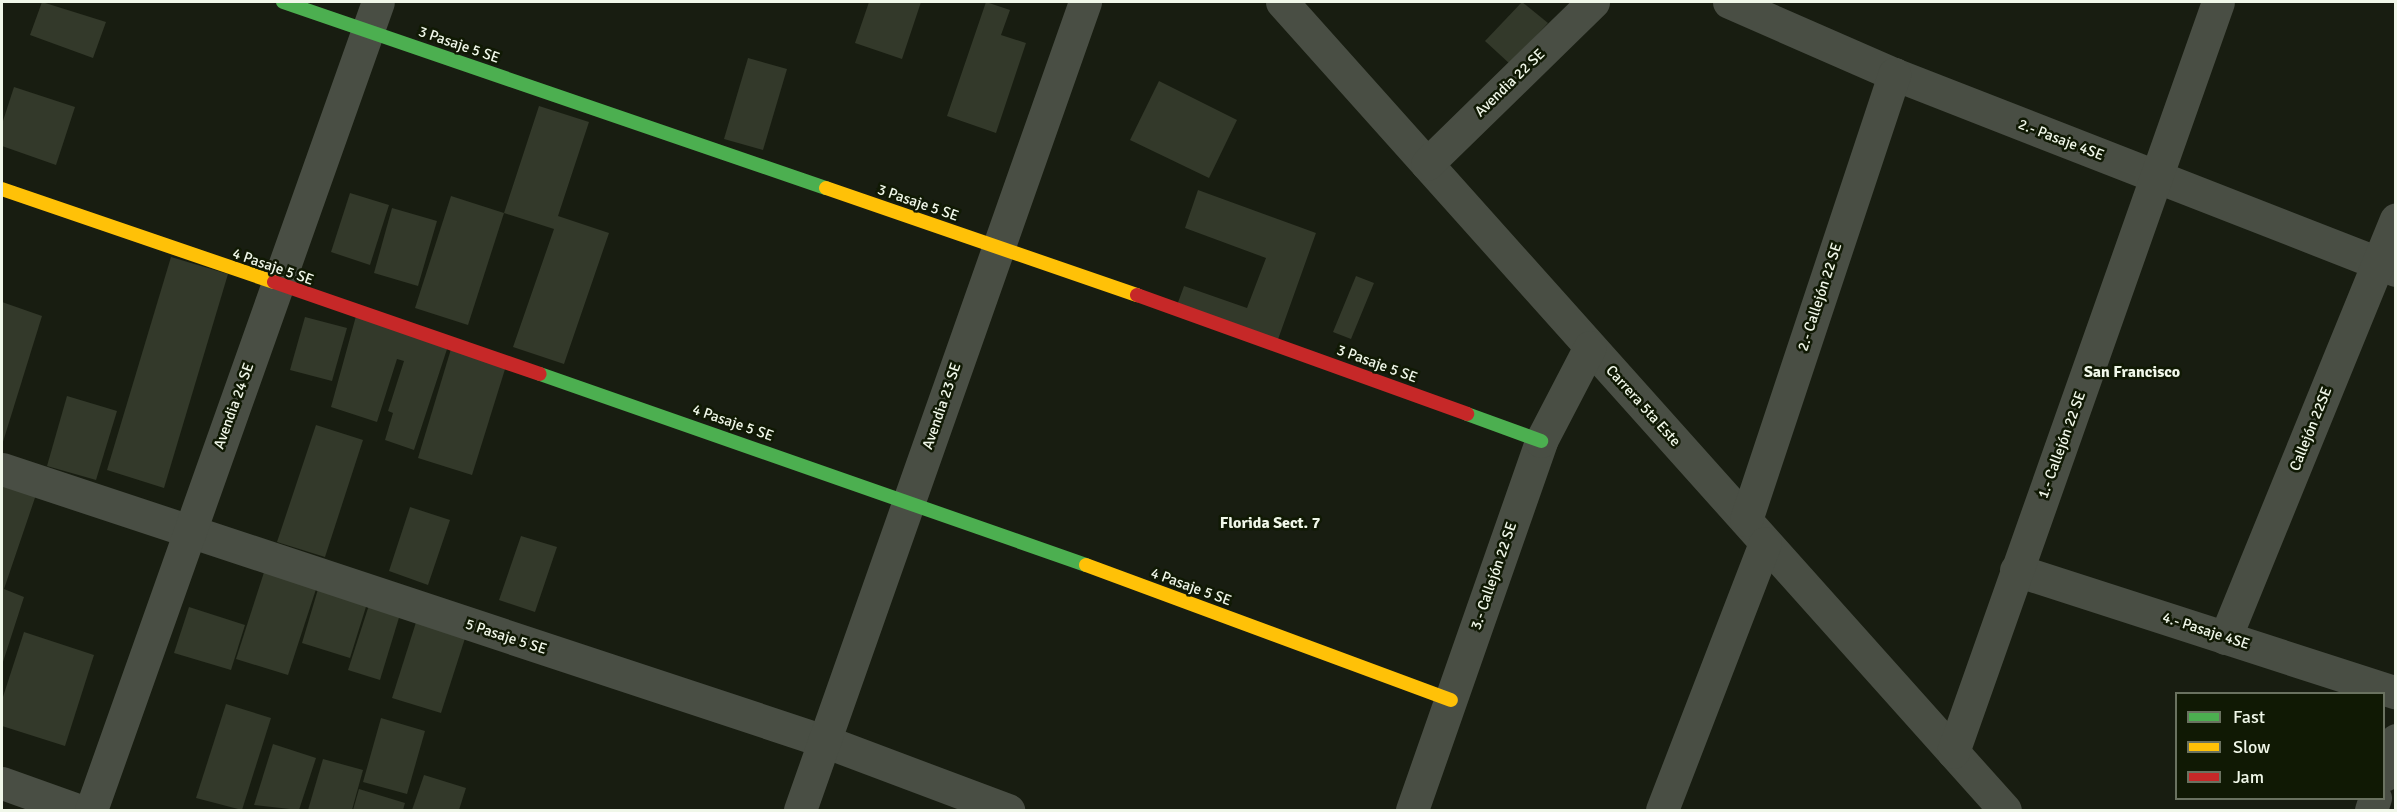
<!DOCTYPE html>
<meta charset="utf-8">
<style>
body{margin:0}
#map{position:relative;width:2397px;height:812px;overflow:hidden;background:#181d11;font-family:Signika,sans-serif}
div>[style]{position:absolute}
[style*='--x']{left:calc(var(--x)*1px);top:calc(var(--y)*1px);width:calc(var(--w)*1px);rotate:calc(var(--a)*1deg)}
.building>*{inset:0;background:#33392a}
.street>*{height:33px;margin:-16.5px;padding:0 16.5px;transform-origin:16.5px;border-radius:16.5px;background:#494e44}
.fast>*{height:14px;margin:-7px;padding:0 7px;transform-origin:7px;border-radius:7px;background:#4caf50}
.slow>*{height:14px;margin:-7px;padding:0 7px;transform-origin:7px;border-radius:7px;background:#ffc107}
.jam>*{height:14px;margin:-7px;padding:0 7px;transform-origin:7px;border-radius:7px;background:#c62828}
span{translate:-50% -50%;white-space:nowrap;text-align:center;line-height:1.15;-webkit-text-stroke:5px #101904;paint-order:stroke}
.street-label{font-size:15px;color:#f0f7e9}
.neighbourhood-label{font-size:16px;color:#f0f7e9;font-weight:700}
.frame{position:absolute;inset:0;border:3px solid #f0f7e9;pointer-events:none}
.legend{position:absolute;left:2175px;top:692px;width:210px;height:108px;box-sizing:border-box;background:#101904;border:2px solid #6a7260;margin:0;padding:8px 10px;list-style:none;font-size:18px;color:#f0f7e9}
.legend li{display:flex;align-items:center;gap:12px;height:30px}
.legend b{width:30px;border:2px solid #6a7260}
</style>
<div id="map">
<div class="building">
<div style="clip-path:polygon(42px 2px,106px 22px,93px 58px,30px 35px)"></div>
<div style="clip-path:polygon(869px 2px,921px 2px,902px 59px,855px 43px)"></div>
<div style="clip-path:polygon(986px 2px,1010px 10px,1001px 35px,1026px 43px,996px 133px,947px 116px)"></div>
<div style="clip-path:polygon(1522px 2px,1548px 23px,1510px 64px,1485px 41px)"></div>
<div style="clip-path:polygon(748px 58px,787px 69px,763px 150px,724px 139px)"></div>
<div style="clip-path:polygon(1159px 81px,1237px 120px,1209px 178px,1130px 140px)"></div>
<div style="clip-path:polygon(14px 87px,75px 107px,56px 165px,2px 146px,2px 124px)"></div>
<div style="clip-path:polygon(539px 106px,589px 122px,558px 216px,609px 233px,564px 364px,513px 347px,554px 229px,504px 213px)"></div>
<div style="clip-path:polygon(1198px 190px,1316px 233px,1276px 345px,1176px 308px,1184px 286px,1247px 308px,1266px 258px,1185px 228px)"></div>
<div style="clip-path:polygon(350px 193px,389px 205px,370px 265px,331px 252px)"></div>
<div style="clip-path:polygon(451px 196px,504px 213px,468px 325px,415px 308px)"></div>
<div style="clip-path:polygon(392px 208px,437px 221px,418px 286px,374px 273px)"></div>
<div style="clip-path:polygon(171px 257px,228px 274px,164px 488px,107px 470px)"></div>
<div style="clip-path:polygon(1356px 276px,1374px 283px,1351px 339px,1333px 332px)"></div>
<div style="clip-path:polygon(2px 302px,42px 316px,2px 445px)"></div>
<div style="clip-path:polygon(356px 316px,448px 346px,414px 450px,385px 440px,393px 413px,388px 411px,404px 361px,397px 359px,377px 422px,331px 407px)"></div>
<div style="clip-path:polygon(305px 317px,347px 328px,332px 381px,290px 370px)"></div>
<div style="clip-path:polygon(451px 349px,506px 366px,472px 475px,418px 458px)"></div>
<div style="clip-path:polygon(67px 396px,117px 411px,96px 480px,47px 466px)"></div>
<div style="clip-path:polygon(316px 425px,363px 440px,325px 557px,277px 542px)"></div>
<div style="clip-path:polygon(2px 469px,40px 483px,4px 589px,24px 597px,2px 665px)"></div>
<div style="clip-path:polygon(410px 507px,450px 520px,428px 585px,389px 571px)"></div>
<div style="clip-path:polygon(521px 536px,557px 547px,535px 612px,499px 600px)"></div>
<div style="clip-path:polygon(267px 563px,319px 580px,288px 675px,236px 659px)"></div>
<div style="clip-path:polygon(321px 579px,370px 594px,350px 658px,302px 643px)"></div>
<div style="clip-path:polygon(370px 602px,401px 611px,380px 680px,348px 670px)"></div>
<div style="clip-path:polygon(189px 607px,245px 625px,231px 670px,174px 653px)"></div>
<div style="clip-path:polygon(418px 616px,467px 632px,441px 713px,392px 698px)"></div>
<div style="clip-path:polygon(24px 632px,94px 655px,65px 746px,2px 726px,2px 700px)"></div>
<div style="clip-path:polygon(226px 704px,271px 718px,242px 810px,196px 798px)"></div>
<div style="clip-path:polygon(381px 718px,425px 731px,407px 794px,363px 782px)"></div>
<div style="clip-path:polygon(273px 744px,316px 758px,299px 810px,254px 805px)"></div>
<div style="clip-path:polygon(323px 759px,363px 770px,352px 810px,308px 810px)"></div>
<div style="clip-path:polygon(424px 775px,466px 788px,459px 810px,412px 810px)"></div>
<div style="clip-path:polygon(359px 789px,405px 803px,403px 810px,353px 810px)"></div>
</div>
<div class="street">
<div style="--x:1282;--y:2;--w:1084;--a:48.18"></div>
<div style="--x:1729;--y:2;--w:180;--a:23.6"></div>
<div style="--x:1894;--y:74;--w:539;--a:21.33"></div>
<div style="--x:1427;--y:164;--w:232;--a:-44.3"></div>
<div style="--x:2;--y:469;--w:866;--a:18.31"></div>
<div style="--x:824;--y:741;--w:197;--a:20.6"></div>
<div style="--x:1746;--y:520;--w:470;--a:-71.6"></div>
<div style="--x:2016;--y:570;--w:399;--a:17.9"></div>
<div style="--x:2225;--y:638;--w:452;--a:-67.8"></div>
<div style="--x:1953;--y:752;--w:795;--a:-70.54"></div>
<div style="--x:2384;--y:775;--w:37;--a:-71"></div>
<div style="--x:2;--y:783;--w:81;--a:19.6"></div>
<div style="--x:91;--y:810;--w:857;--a:-70.45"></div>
<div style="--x:800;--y:810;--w:857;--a:-70.57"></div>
<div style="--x:1412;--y:810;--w:391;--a:-70.7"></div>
<div style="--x:1541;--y:441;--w:106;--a:-62.5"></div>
<div style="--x:1662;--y:810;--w:286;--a:-68.9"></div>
<div style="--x:2371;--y:810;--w:13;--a:-72"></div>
</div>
<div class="fast">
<div style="--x:283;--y:2;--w:574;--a:18.91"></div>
<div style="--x:540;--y:374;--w:578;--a:19.28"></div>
<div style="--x:1467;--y:414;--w:79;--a:20"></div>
</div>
<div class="slow">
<div style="--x:826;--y:188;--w:329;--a:19"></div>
<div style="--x:2;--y:189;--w:287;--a:18.9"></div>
<div style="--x:1086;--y:565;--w:389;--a:20.3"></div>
</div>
<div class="jam">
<div style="--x:274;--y:282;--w:281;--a:19.1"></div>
<div style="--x:1137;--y:295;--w:351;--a:19.8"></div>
</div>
<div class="street-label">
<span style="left:459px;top:45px;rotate:19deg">3 Pasaje 5 SE</span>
<span style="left:1510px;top:83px;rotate:-44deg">Avendia 22 SE</span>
<span style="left:2061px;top:140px;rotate:21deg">2.- Pasaje 4SE</span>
<span style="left:918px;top:203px;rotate:19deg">3 Pasaje 5 SE</span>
<span style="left:273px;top:267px;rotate:19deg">4 Pasaje 5 SE</span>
<span style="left:1820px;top:297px;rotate:-72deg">2.- Callejón 22 SE</span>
<span style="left:1377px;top:364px;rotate:20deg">3 Pasaje 5 SE</span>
<span style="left:234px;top:406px;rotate:-70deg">Avendia 24 SE</span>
<span style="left:942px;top:406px;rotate:-71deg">Avendia 23 SE</span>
<span style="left:1643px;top:406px;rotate:48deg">Carrera 5ta Este</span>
<span style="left:733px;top:423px;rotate:19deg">4 Pasaje 5 SE</span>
<span style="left:2311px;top:429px;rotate:-68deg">Callejón 22SE</span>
<span style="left:2062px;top:445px;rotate:-70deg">1.- Callejón 22 SE</span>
<span style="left:1494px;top:576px;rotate:-71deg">3.- Callejón 22 SE</span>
<span style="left:1191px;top:587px;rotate:20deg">4 Pasaje 5 SE</span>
<span style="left:2206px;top:631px;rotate:18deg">4.- Pasaje 4SE</span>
<span style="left:506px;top:637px;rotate:18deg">5 Pasaje 5 SE</span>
</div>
<div class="neighbourhood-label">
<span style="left:2132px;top:372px">San Francisco</span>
<span style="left:1270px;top:523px">Florida Sect. 7</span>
</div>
<div class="frame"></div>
<ul class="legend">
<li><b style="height:8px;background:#4caf50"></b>Fast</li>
<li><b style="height:8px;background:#ffc107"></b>Slow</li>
<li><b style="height:8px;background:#c62828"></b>Jam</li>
</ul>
</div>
